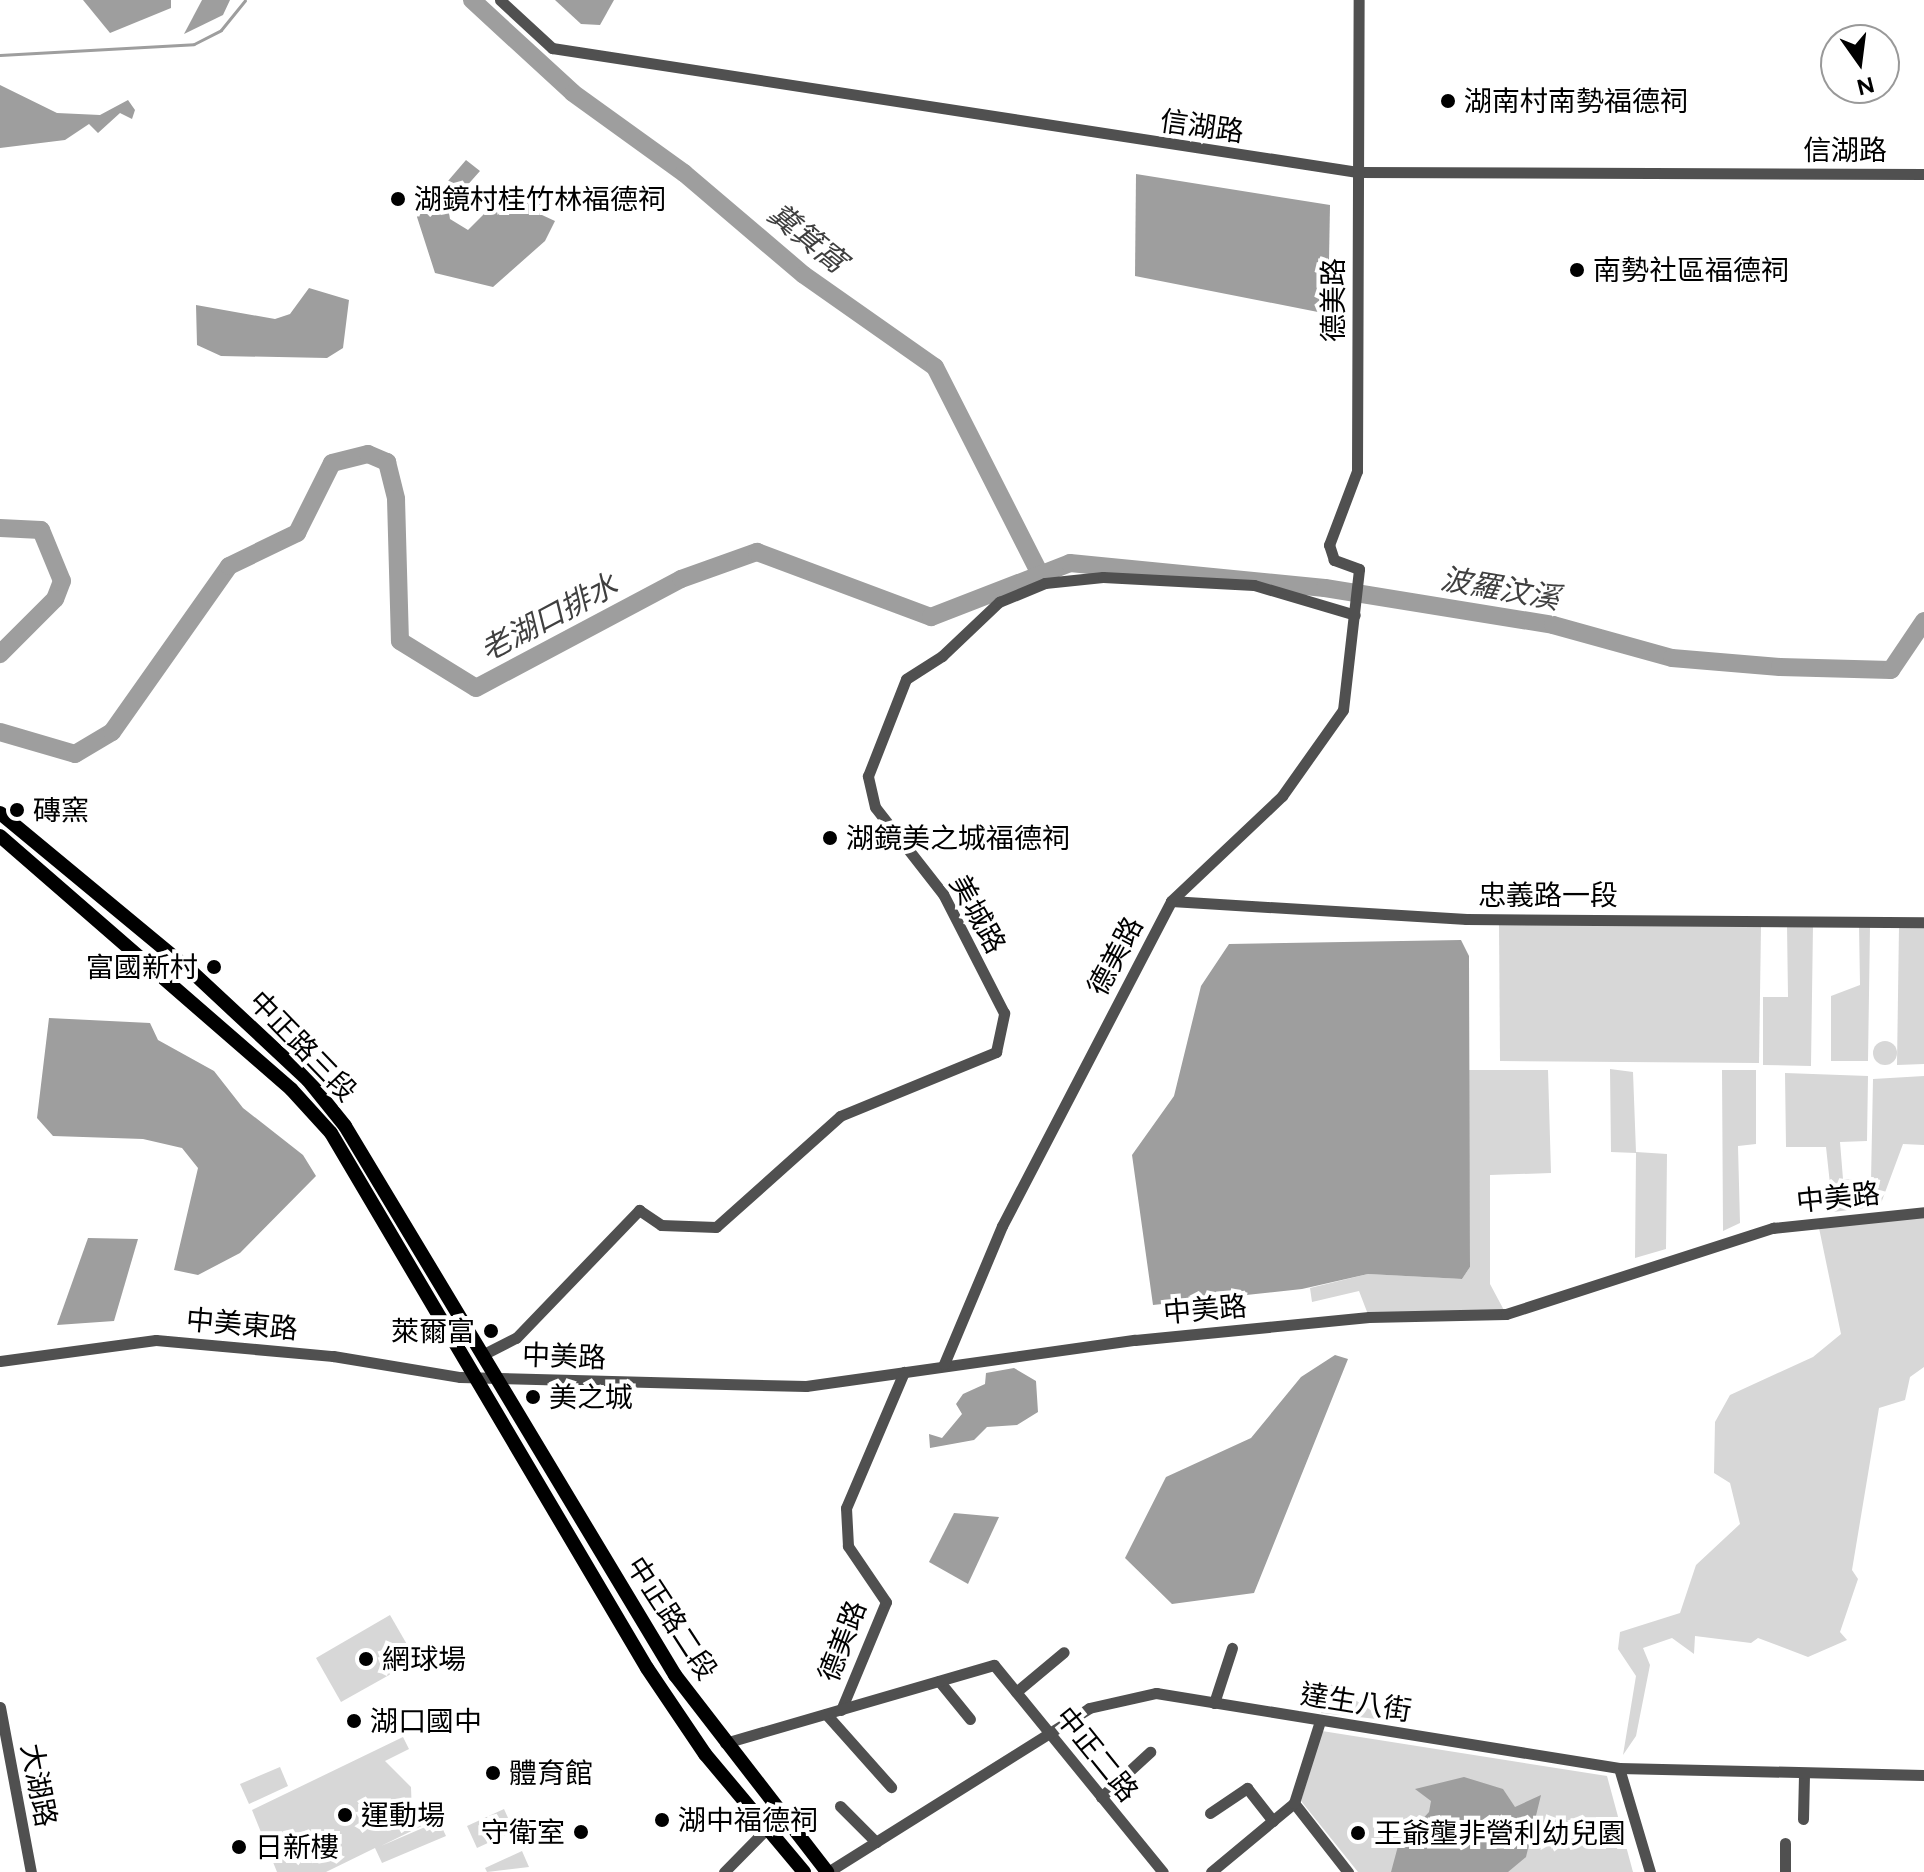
<!DOCTYPE html>
<meta charset="utf-8">
<style>
body{margin:0}
#map{position:relative;width:1924px;height:1872px;overflow:hidden;background:#fff;font-family:Figtree,"Noto Sans TC",sans-serif}
div>[style]{position:absolute}
[style*='--x']{left:calc(var(--x)*1px);top:calc(var(--y)*1px);width:calc(var(--w)*1px);rotate:calc(var(--a)*1deg)}
.green>*{inset:0;background:#d7d7d7}
.round{border-radius:50%}
.water>*{inset:0;background:#9e9e9e}
.stream>*{height:3px;margin:-1.5px;padding:0 1.5px;transform-origin:1.5px;border-radius:1.5px;background:#9e9e9e}
.river>*{height:18px;margin:-9px;padding:0 9px;transform-origin:9px;border-radius:9px;background:#9e9e9e}
.minor>*{height:11px;margin:-5.5px;padding:0 5.5px;transform-origin:5.5px;border-radius:5.5px;background:#505050}
.major>*{height:14px;margin:-7px;padding:0 7px;transform-origin:7px;border-radius:7px;background:#000}
.dots>*{width:22px;height:22px;translate:-50% -50%;box-sizing:border-box;border:4px solid #fff;border-radius:50%}
span{translate:-50% -50%;white-space:nowrap;text-align:center;line-height:1.15;-webkit-text-stroke:8px #fff;paint-order:stroke}
.poi-label{font-size:28px;color:#000}
.left{translate:0 -50%;text-align:left}
.right{translate:-100% -50%;text-align:right}
.street-label{font-size:28px;color:#000}
.water-label{font-size:30px;color:#3f3f3f;font-style:italic}
.north{position:absolute;left:1820px;top:24px;width:80px;height:80px;box-sizing:border-box;background:#fff;border:2px solid #999;border-radius:50%;rotate:166deg;font-size:22px;font-weight:700;line-height:32px;text-align:center;color:#000}
.north::after{content:'';display:block;margin:auto;width:28px;height:36px;background:#000;clip-path:polygon(50% 0,100% 100%,50% 72%,0 100%)}
</style>
<div id="map">
<div class="green">
<div style="clip-path:polygon(1499px 924px,1761px 926px,1759px 1063px,1500px 1061px)"></div>
<div style="clip-path:polygon(1787px 925px,1813px 925px,1811px 1066px,1763px 1065px,1763px 997px,1788px 997px)"></div>
<div style="clip-path:polygon(1859px 926px,1870px 927px,1868px 1061px,1831px 1061px,1831px 996px,1860px 985px)"></div>
<div style="clip-path:polygon(1899px 927px,1924px 928px,1924px 1064px,1897px 1065px)"></div>
<div class="round" style="left:1873px;top:1041px;width:24px;height:24px"></div>
<div style="clip-path:polygon(1610px 1069px,1633px 1072px,1636px 1152px,1667px 1154px,1666px 1249px,1635px 1258px,1636px 1153px,1611px 1152px)"></div>
<div style="clip-path:polygon(1468px 1070px,1548px 1070px,1551px 1173px,1490px 1175px,1490px 1284px,1506px 1314px,1369px 1317px,1359px 1291px,1312px 1302px,1310px 1288px,1368px 1274px,1462px 1279px,1470px 1267px)"></div>
<div style="clip-path:polygon(1722px 1070px,1756px 1070px,1756px 1144px,1738px 1146px,1740px 1223px,1723px 1231px)"></div>
<div style="clip-path:polygon(1785px 1073px,1868px 1076px,1867px 1141px,1840px 1142px,1843px 1179px,1871px 1181px,1873px 1079px,1924px 1076px,1924px 1145px,1903px 1144px,1880px 1206px,1833px 1212px,1826px 1147px,1786px 1147px)"></div>
<div style="clip-path:polygon(1924px 1217px,1924px 1367px,1910px 1377px,1905px 1400px,1879px 1408px,1852px 1570px,1858px 1579px,1840px 1632px,1847px 1640px,1808px 1657px,1758px 1638px,1751px 1643px,1695px 1636px,1694px 1654px,1672px 1638px,1643px 1648px,1650px 1665px,1636px 1736px,1623px 1755px,1636px 1676px,1618px 1649px,1620px 1632px,1680px 1613px,1696px 1565px,1740px 1524px,1730px 1483px,1714px 1473px,1715px 1422px,1730px 1395px,1813px 1357px,1841px 1334px,1819px 1228px)"></div>
<div style="clip-path:polygon(390px 1615px,416px 1660px,341px 1702px,316px 1658px)"></div>
<div style="clip-path:polygon(1329px 1683px,1386px 1720px,1321px 1713px)"></div>
<div style="clip-path:polygon(1322px 1731px,1607px 1776px,1633px 1872px,1358px 1872px,1301px 1801px)"></div>
<div style="clip-path:polygon(403px 1737px,409px 1749px,385px 1761px,411px 1787px,412px 1815px,435px 1808px,440px 1817px,381px 1846px,439px 1821px,446px 1836px,382px 1863px,375px 1848px,326px 1872px,277px 1872px,252px 1810px)"></div>
<div style="clip-path:polygon(280px 1767px,288px 1786px,249px 1804px,240px 1784px)"></div>
<div style="clip-path:polygon(504px 1809px,514px 1831px,477px 1848px,467px 1826px)"></div>
<div style="clip-path:polygon(522px 1851px,529px 1867px,487px 1872px,485px 1868px)"></div>
</div>
<div class="water">
<div style="clip-path:polygon(83px 0,171px 0,171px 8px,110px 33px)"></div>
<div style="clip-path:polygon(202px 0,230px 0,223px 15px,184px 34px)"></div>
<div style="clip-path:polygon(555px 0,614px 0,600px 25px,581px 24px)"></div>
<div style="clip-path:polygon(0 85px,57px 113px,100px 115px,128px 100px,135px 110px,132px 119px,120px 113px,98px 133px,89px 124px,65px 140px,0 148px)"></div>
<div style="clip-path:polygon(466px 160px,480px 171px,448px 207px,450px 219px,468px 230px,504px 194px,525px 191px,539px 196px,542px 215px,555px 221px,545px 241px,493px 287px,435px 273px,417px 217px)"></div>
<div style="clip-path:polygon(1136px 174px,1330px 205px,1328px 314px,1135px 276px)"></div>
<div style="clip-path:polygon(309px 288px,349px 300px,343px 348px,327px 358px,221px 356px,197px 345px,196px 305px,275px 319px,290px 314px)"></div>
<div style="clip-path:polygon(1461px 940px,1469px 956px,1470px 1267px,1462px 1279px,1368px 1274px,1302px 1289px,1153px 1305px,1132px 1155px,1174px 1096px,1201px 986px,1229px 944px)"></div>
<div style="clip-path:polygon(49px 1018px,150px 1023px,158px 1040px,214px 1071px,243px 1108px,303px 1155px,316px 1176px,240px 1253px,198px 1275px,174px 1270px,198px 1168px,182px 1148px,143px 1139px,53px 1136px,37px 1118px)"></div>
<div style="clip-path:polygon(88px 1238px,138px 1239px,114px 1321px,57px 1325px)"></div>
<div style="clip-path:polygon(1335px 1355px,1348px 1359px,1254px 1593px,1172px 1604px,1125px 1558px,1166px 1477px,1251px 1438px,1301px 1377px)"></div>
<div style="clip-path:polygon(1014px 1368px,1036px 1381px,1038px 1412px,1017px 1425px,987px 1427px,974px 1440px,930px 1448px,929px 1434px,942px 1438px,962px 1414px,956px 1404px,963px 1394px,985px 1384px,986px 1373px)"></div>
<div style="clip-path:polygon(954px 1513px,999px 1517px,968px 1584px,929px 1562px)"></div>
<div style="clip-path:polygon(1464px 1777px,1503px 1789px,1515px 1807px,1541px 1795px,1526px 1857px,1508px 1872px,1391px 1872px,1398px 1846px,1429px 1812px,1431px 1801px,1415px 1789px)"></div>
</div>
<div class="stream">
<div style="--x:0;--y:55;--w:194;--a:-3.2"></div>
<div style="--x:194;--y:44;--w:30;--a:-27"></div>
<div style="--x:221;--y:30;--w:38;--a:-51"></div>
</div>
<div class="river">
<div style="--x:472;--y:0;--w:137;--a:42.6"></div>
<div style="--x:573;--y:93;--w:137;--a:35.8"></div>
<div style="--x:684;--y:173;--w:157;--a:40.4"></div>
<div style="--x:804;--y:275;--w:160;--a:35.1"></div>
<div style="--x:935;--y:367;--w:230;--a:63.1"></div>
<div style="--x:0;--y:528;--w:41;--a:2.8"></div>
<div style="--x:41;--y:530;--w:55;--a:67.6"></div>
<div style="--x:62;--y:581;--w:19;--a:111"></div>
<div style="--x:55;--y:599;--w:78;--a:135"></div>
<div style="--x:0;--y:732;--w:78;--a:16.3"></div>
<div style="--x:75;--y:754;--w:43;--a:-30.7"></div>
<div style="--x:112;--y:732;--w:203;--a:-54.8"></div>
<div style="--x:229;--y:566;--w:76;--a:-25.9"></div>
<div style="--x:297;--y:533;--w:78;--a:-63.4"></div>
<div style="--x:332;--y:463;--w:37;--a:-14"></div>
<div style="--x:368;--y:454;--w:21;--a:23"></div>
<div style="--x:387;--y:462;--w:38;--a:76"></div>
<div style="--x:396;--y:499;--w:142;--a:88.4"></div>
<div style="--x:400;--y:641;--w:89;--a:31.7"></div>
<div style="--x:476;--y:688;--w:232;--a:-28"></div>
<div style="--x:681;--y:579;--w:81;--a:-19.6"></div>
<div style="--x:757;--y:552;--w:186;--a:20.5"></div>
<div style="--x:931;--y:617;--w:149;--a:-21.2"></div>
<div style="--x:1070;--y:563;--w:256;--a:5.6"></div>
<div style="--x:1325;--y:588;--w:231;--a:9.2"></div>
<div style="--x:1553;--y:625;--w:123;--a:15.5"></div>
<div style="--x:1672;--y:658;--w:108;--a:4.8"></div>
<div style="--x:1780;--y:667;--w:111;--a:1.5"></div>
<div style="--x:1891;--y:670;--w:59;--a:-56"></div>
</div>
<div class="minor">
<div style="--x:500;--y:0;--w:71;--a:42.7"></div>
<div style="--x:552;--y:48;--w:815;--a:8.75"></div>
<div style="--x:1358;--y:172;--w:566;--a:0.2"></div>
<div style="--x:1171;--y:901;--w:296;--a:3.5"></div>
<div style="--x:1466;--y:919;--w:458;--a:0.4"></div>
<div style="--x:484;--y:1354;--w:36;--a:-27"></div>
<div style="--x:516;--y:1338;--w:178;--a:-46.1"></div>
<div style="--x:639;--y:1210;--w:27;--a:34"></div>
<div style="--x:661;--y:1225;--w:55;--a:2.1"></div>
<div style="--x:716;--y:1227;--w:166;--a:-41.8"></div>
<div style="--x:840;--y:1116;--w:169;--a:-22.3"></div>
<div style="--x:996;--y:1052;--w:40;--a:-78"></div>
<div style="--x:1004;--y:1013;--w:134;--a:-117.1"></div>
<div style="--x:943;--y:894;--w:110;--a:-128"></div>
<div style="--x:875;--y:807;--w:32;--a:-103"></div>
<div style="--x:868;--y:776;--w:104;--a:-68.6"></div>
<div style="--x:906;--y:679;--w:43;--a:-32.6"></div>
<div style="--x:942;--y:656;--w:79;--a:-43.5"></div>
<div style="--x:999;--y:602;--w:50;--a:-22.4"></div>
<div style="--x:1045;--y:583;--w:58;--a:-5.9"></div>
<div style="--x:1103;--y:577;--w:151;--a:3"></div>
<div style="--x:1254;--y:585;--w:105;--a:16.5"></div>
<div style="--x:0;--y:1361;--w:157;--a:-7.7"></div>
<div style="--x:156;--y:1340;--w:178;--a:5.2"></div>
<div style="--x:333;--y:1356;--w:129;--a:9.4"></div>
<div style="--x:460;--y:1377;--w:346;--a:1.5"></div>
<div style="--x:806;--y:1386;--w:332;--a:-8"></div>
<div style="--x:1135;--y:1340;--w:235;--a:-5.6"></div>
<div style="--x:1369;--y:1317;--w:137;--a:-1.3"></div>
<div style="--x:1506;--y:1314;--w:281;--a:-17.9"></div>
<div style="--x:1773;--y:1228;--w:152;--a:-6"></div>
<div style="--x:944;--y:1364;--w:150;--a:-67.2"></div>
<div style="--x:1002;--y:1226;--w:366;--a:-62.5"></div>
<div style="--x:1171;--y:901;--w:153;--a:-43.4"></div>
<div style="--x:1282;--y:796;--w:105;--a:-54.7"></div>
<div style="--x:1343;--y:710;--w:142;--a:-83.5"></div>
<div style="--x:1359;--y:569;--w:27;--a:-160"></div>
<div style="--x:1334;--y:560;--w:16;--a:-108"></div>
<div style="--x:1329;--y:545;--w:79;--a:-69.3"></div>
<div style="--x:1357;--y:471;--w:471;--a:-89.8"></div>
<div style="--x:939;--y:1681;--w:49;--a:50.8"></div>
<div style="--x:1016;--y:1692;--w:62;--a:-39.8"></div>
<div style="--x:1214;--y:1703;--w:58;--a:-71.9"></div>
<div style="--x:0;--y:1707;--w:168;--a:79.4"></div>
<div style="--x:841;--y:1710;--w:117;--a:-67.4"></div>
<div style="--x:886;--y:1602;--w:68;--a:-124.2"></div>
<div style="--x:848;--y:1546;--w:38;--a:-93"></div>
<div style="--x:846;--y:1508;--w:148;--a:-66.9"></div>
<div style="--x:826;--y:1714;--w:98;--a:48.3"></div>
<div style="--x:725;--y:1743;--w:280;--a:-16.2"></div>
<div style="--x:994;--y:1665;--w:267;--a:50.8"></div>
<div style="--x:1619;--y:1768;--w:109;--a:73.4"></div>
<div style="--x:1101;--y:1797;--w:67;--a:-42.6"></div>
<div style="--x:1294;--y:1803;--w:88;--a:52"></div>
<div style="--x:840;--y:1806;--w:51;--a:45"></div>
<div style="--x:1210;--y:1813;--w:45;--a:-34"></div>
<div style="--x:1247;--y:1788;--w:42;--a:51.8"></div>
<div style="--x:1803;--y:1819;--w:44;--a:-88.7"></div>
<div style="--x:1785;--y:1843;--w:29;--a:90"></div>
<div style="--x:724;--y:1872;--w:81;--a:-45.5"></div>
<div style="--x:828;--y:1872;--w:308;--a:-32.1"></div>
<div style="--x:1089;--y:1708;--w:69;--a:-12.6"></div>
<div style="--x:1156;--y:1693;--w:469;--a:9.2"></div>
<div style="--x:1619;--y:1768;--w:305;--a:1.3"></div>
<div style="--x:1211;--y:1872;--w:108;--a:-39.7"></div>
<div style="--x:1294;--y:1803;--w:86;--a:-72.4"></div>
</div>
<div class="major">
<div style="--x:0;--y:813;--w:246;--a:39.6"></div>
<div style="--x:190;--y:970;--w:161;--a:43"></div>
<div style="--x:308;--y:1080;--w:59;--a:51.2"></div>
<div style="--x:345;--y:1126;--w:641;--a:58.99"></div>
<div style="--x:675;--y:1675;--w:249;--a:52.3"></div>
<div style="--x:0;--y:836;--w:386;--a:41"></div>
<div style="--x:291;--y:1089;--w:59;--a:47.7"></div>
<div style="--x:331;--y:1133;--w:621;--a:59.43"></div>
<div style="--x:647;--y:1668;--w:104;--a:56"></div>
<div style="--x:705;--y:1754;--w:154;--a:50"></div>
</div>
<div class="dots">
<div style="left:1448px;top:101px;background:#000"></div>
<div style="left:398px;top:199px;background:#000"></div>
<div style="left:1577px;top:270px;background:#000"></div>
<div style="left:17px;top:810px;background:#000"></div>
<div style="left:830px;top:838px;background:#000"></div>
<div style="left:214px;top:967px;background:#000"></div>
<div style="left:491px;top:1331px;background:#000"></div>
<div style="left:533px;top:1397px;background:#000"></div>
<div style="left:366px;top:1659px;background:#000"></div>
<div style="left:354px;top:1721px;background:#000"></div>
<div style="left:493px;top:1773px;background:#000"></div>
<div style="left:345px;top:1815px;background:#000"></div>
<div style="left:662px;top:1820px;background:#000"></div>
<div style="left:581px;top:1832px;background:#000"></div>
<div style="left:1358px;top:1833px;background:#000"></div>
<div style="left:239px;top:1847px;background:#000"></div>
</div>
<div class="poi-label">
<span class="left" style="left:1464px;top:101px">湖南村南勢福德祠</span>
<span class="left" style="left:414px;top:199px">湖鏡村桂竹林福德祠</span>
<span class="left" style="left:1593px;top:270px">南勢社區福德祠</span>
<span class="left" style="left:33px;top:810px">磚窯</span>
<span class="left" style="left:846px;top:838px">湖鏡美之城福德祠</span>
<span class="right" style="left:198px;top:967px">富國新村</span>
<span class="right" style="left:475px;top:1331px">萊爾富</span>
<span class="left" style="left:549px;top:1397px">美之城</span>
<span class="left" style="left:382px;top:1659px">網球場</span>
<span class="left" style="left:370px;top:1721px">湖口國中</span>
<span class="left" style="left:509px;top:1773px">體育館</span>
<span class="left" style="left:361px;top:1815px">運動場</span>
<span class="left" style="left:678px;top:1820px">湖中福德祠</span>
<span class="right" style="left:565px;top:1832px">守衛室</span>
<span class="left" style="left:1374px;top:1833px">王爺壟非營利幼兒園</span>
<span class="left" style="left:255px;top:1847px">日新樓</span>
</div>
<div class="street-label">
<span style="left:1202px;top:126px;rotate:8deg">信湖路</span>
<span style="left:1845px;top:150px">信湖路</span>
<span style="left:1333px;top:300px;rotate:-90deg">德美路</span>
<span style="left:1548px;top:895px">忠義路一段</span>
<span style="left:978px;top:914px;rotate:61deg">美城路</span>
<span style="left:1115px;top:956px;rotate:-62deg">德美路</span>
<span style="left:303px;top:1046px;rotate:46deg">中正路三段</span>
<span style="left:1838px;top:1197px;rotate:-6deg">中美路</span>
<span style="left:1205px;top:1309px;rotate:-5deg">中美路</span>
<span style="left:242px;top:1324px;rotate:5deg">中美東路</span>
<span style="left:564px;top:1356px;rotate:2deg">中美路</span>
<span style="left:672px;top:1618px;rotate:57deg">中正路二段</span>
<span style="left:842px;top:1641px;rotate:-69deg">德美路</span>
<span style="left:1356px;top:1702px;rotate:9deg">達生八街</span>
<span style="left:1097px;top:1754px;rotate:51deg">中正二路</span>
<span style="left:39px;top:1785px;rotate:79deg">大湖路</span>
</div>
<div class="water-label">
<span style="left:807px;top:238px;rotate:39deg">糞箕窩</span>
<span style="left:1500px;top:589px;rotate:10deg">波羅汶溪</span>
<span style="left:549px;top:618px;rotate:-28deg">老湖口排水</span>
</div>
<div class="north">N</div>
</div>
